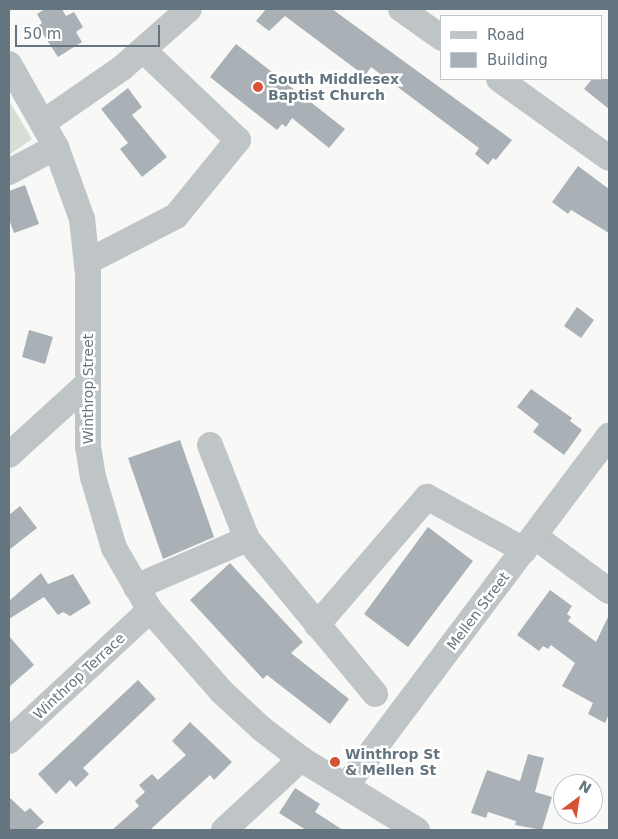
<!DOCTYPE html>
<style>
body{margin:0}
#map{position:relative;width:618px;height:839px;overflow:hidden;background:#f8f8f6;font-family:"DejaVu Sans",sans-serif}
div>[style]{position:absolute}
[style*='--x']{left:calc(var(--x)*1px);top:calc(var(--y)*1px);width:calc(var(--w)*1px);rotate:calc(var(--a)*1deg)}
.green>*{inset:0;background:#d8ddd5}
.building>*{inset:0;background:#a9b1b6}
.minor>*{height:26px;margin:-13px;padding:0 13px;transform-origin:13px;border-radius:13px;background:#bfc4c7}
.dots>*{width:14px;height:14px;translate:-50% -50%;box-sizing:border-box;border:2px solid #fff;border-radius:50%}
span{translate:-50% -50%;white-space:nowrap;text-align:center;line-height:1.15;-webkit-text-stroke:5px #fff;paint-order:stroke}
.poi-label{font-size:14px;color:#65757f;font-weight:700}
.left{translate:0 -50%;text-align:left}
.street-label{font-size:14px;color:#65757f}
.frame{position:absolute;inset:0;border:10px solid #65757f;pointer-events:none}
.legend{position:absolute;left:440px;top:15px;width:162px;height:65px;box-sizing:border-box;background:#fff;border:1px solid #c1c8cc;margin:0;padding:6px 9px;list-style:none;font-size:15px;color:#65757f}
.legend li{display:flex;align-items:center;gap:10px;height:25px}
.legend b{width:25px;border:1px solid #c1c8cc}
.north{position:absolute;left:553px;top:774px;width:50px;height:50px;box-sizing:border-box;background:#fff;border:1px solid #c1c8cc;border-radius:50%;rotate:31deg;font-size:14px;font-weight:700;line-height:20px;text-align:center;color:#65757f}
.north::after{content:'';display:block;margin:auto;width:18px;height:22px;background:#d85236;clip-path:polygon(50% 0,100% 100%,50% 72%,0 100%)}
.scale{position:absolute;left:15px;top:25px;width:145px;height:22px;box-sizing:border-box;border:2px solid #65757f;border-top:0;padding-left:6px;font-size:15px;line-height:18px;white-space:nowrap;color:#65757f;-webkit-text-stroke:4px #fff;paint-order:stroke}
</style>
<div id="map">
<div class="green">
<div style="clip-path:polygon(9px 101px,32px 139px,9px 155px)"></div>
</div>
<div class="building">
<div style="clip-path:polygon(45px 9px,62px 9px,66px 16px,74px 12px,83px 27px,76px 32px,82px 42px,58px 57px,38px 26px,42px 23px,37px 14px)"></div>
<div style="clip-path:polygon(266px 9px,332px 9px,512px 140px,496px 160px,493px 158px,488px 165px,475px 154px,479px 148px,371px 67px,365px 76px,285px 16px,269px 31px,256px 21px)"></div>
<div style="clip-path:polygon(236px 44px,345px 129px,329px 148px,292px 118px,286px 127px,282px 124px,277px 130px,210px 77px)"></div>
<div style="clip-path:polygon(592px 79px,609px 79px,609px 109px,584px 89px)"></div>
<div style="clip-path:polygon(128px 88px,142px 107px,132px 115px,167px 157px,142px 177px,120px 149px,128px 143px,101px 109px)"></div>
<div style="clip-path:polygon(578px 166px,609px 189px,609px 233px,571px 210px,568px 214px,552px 202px)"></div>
<div style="clip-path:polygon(25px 185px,39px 224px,14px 233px,9px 219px,9px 191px)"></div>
<div style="clip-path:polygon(577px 307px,594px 320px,581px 338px,564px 326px)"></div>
<div style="clip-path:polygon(29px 330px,53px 337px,45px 364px,22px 357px)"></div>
<div style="clip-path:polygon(531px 389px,572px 418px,570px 421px,582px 430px,564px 455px,533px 432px,539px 424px,517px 407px)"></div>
<div style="clip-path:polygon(180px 440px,214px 537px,163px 559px,128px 458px)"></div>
<div style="clip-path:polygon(20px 506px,37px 528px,9px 550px,9px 515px)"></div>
<div style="clip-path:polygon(428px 527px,473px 561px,408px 647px,364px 614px)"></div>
<div style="clip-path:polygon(230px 563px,303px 642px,291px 653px,349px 699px,330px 724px,267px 675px,263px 679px,190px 600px)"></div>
<div style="clip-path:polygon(41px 573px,48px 584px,73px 574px,91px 603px,70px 616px,63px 612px,58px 615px,44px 597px,9px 619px,9px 601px)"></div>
<div style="clip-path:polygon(550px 590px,572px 606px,567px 614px,571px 617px,568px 621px,596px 642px,609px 615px,609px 714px,605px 723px,588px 714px,593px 703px,562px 686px,575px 663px,551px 645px,548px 649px,543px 646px,539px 651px,517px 635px)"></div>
<div style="clip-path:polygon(9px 636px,34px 665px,9px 687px)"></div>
<div style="clip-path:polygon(138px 680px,156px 699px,83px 768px,89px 774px,76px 787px,70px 780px,56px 794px,38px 774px)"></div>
<div style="clip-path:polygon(190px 722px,232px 762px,214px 780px,210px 775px,150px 830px,112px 830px,139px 806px,135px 801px,145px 792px,139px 785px,152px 774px,158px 780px,186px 755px,172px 741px)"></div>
<div style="clip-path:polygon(528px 754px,544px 758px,535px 792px,552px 797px,542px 830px,515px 825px,516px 821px,488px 812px,486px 818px,471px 813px,487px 770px,520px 781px)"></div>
<div style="clip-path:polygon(295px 788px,320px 804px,315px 812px,343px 830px,306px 830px,279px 813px)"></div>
<div style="clip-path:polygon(9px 797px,25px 812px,30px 808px,44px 822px,35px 830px,9px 830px)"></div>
</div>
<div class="minor">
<div style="--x:401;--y:9;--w:50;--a:35.3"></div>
<div style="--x:9;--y:64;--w:95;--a:60.5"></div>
<div style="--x:56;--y:147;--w:77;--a:70.1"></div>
<div style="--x:82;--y:219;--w:55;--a:83.8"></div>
<div style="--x:88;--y:274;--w:172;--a:90"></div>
<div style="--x:88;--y:446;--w:31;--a:81"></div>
<div style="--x:93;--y:477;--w:74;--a:73.5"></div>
<div style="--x:114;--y:548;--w:72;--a:59.9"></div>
<div style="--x:150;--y:610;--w:109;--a:48.7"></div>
<div style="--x:222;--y:692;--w:54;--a:42.8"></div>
<div style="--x:262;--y:729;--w:49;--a:37.6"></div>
<div style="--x:301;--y:759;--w:136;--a:31.5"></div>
<div style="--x:499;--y:79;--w:135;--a:35.7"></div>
<div style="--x:44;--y:122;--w:95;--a:-34.7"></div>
<div style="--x:122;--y:68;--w:89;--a:-41.4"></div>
<div style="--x:9;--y:172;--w:53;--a:-28"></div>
<div style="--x:87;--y:262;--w:100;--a:-27.3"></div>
<div style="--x:176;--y:216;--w:98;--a:-50.8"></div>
<div style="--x:238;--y:140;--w:131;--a:-136.5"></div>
<div style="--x:9;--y:455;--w:105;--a:-42.3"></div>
<div style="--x:534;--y:536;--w:93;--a:36.3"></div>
<div style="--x:247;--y:539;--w:201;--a:50.4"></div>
<div style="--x:136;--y:587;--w:121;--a:-23.4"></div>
<div style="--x:247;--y:539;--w:101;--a:-111.5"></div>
<div style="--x:317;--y:625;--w:169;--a:-49.3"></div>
<div style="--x:427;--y:497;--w:111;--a:28.7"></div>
<div style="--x:9;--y:741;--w:192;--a:-42.9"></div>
<div style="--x:346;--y:786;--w:438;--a:-53.1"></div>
<div style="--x:224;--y:830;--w:105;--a:-42.7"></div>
</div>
<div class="dots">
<div style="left:258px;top:87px;background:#d85236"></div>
<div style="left:335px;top:762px;background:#d85236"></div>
</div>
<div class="poi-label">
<span class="left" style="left:268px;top:87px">South Middlesex<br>Baptist Church</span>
<span class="left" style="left:345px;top:762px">Winthrop St<br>&amp; Mellen St</span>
</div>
<div class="street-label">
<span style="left:88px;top:389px;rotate:-90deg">Winthrop Street</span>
<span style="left:478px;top:611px;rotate:-53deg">Mellen Street</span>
<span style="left:79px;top:676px;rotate:-43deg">Winthrop Terrace</span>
</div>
<div class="frame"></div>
<ul class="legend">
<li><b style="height:6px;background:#bfc4c7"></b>Road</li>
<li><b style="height:14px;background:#a9b1b6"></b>Building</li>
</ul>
<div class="north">N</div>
<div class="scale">50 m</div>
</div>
